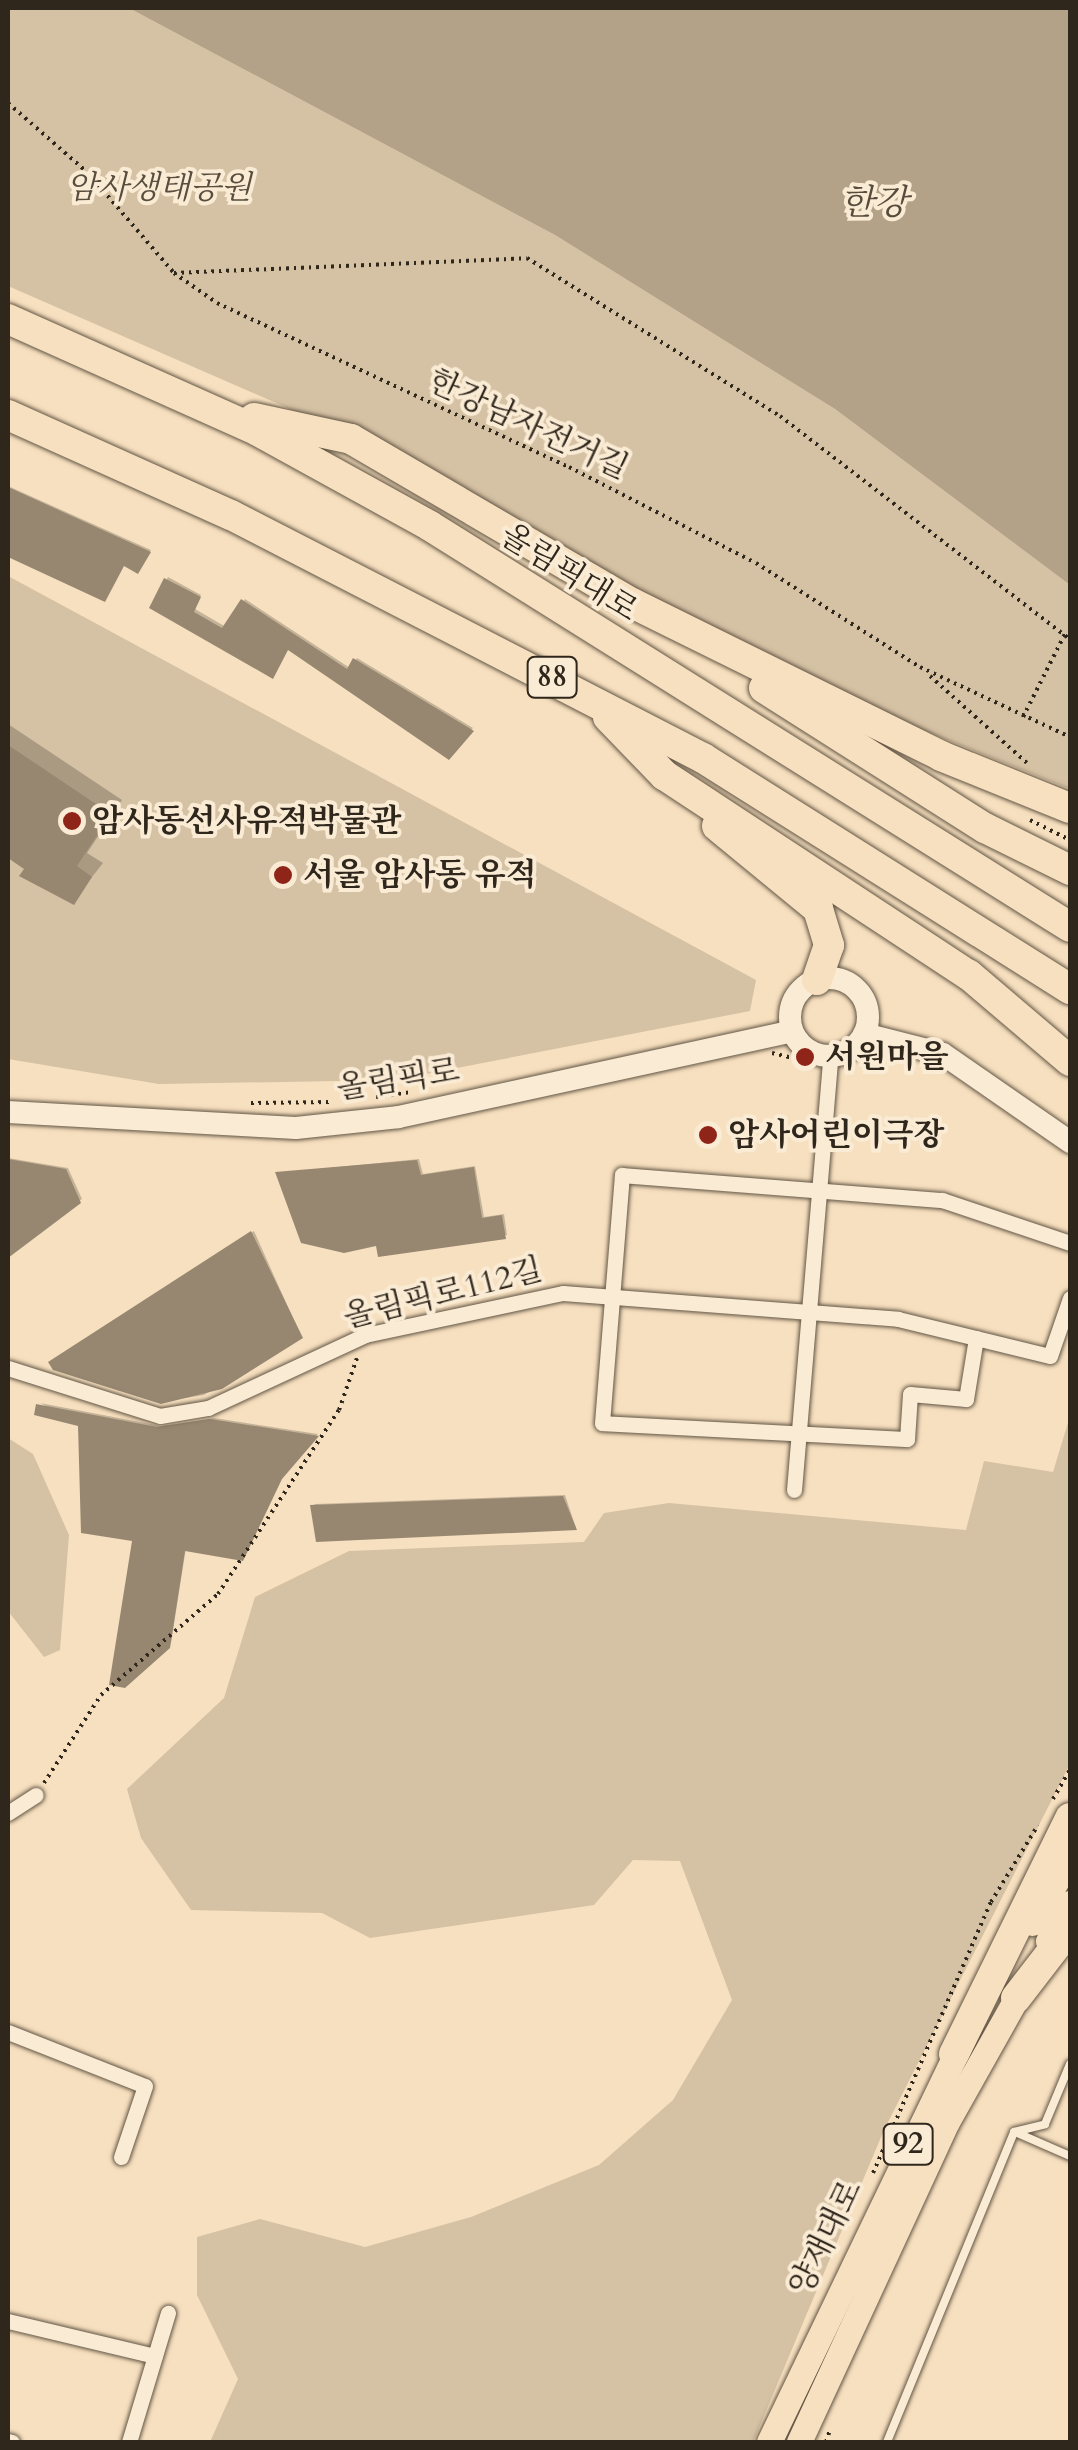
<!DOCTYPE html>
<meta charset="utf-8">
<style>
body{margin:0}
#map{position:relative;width:1078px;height:2450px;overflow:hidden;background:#f7e0bf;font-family:Cardo,"Noto Serif KR",serif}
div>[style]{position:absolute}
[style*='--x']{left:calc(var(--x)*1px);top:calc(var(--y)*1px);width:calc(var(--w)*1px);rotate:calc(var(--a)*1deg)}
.green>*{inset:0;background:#d5c1a3}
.water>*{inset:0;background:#b3a188}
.shadow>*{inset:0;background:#0003}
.building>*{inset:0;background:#978771}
.path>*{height:4px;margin-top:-2px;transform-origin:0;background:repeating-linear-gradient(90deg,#30271c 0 2.5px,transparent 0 7.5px)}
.roads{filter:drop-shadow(0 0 2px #625545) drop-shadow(0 0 2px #625545)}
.lane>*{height:8px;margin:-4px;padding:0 4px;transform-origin:4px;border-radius:4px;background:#faebd5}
.street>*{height:15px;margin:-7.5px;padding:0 7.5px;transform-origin:7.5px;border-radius:7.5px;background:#faebd5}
.secondary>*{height:22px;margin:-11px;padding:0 11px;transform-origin:11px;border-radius:11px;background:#faebd5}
.secondary>.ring{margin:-11px;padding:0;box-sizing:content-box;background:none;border:22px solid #faebd5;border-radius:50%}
.primary>*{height:25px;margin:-12.5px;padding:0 12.5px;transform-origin:12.5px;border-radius:12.5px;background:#f7e0bf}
.highway>*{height:30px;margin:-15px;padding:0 15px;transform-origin:15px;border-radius:15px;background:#f7e0bf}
.dots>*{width:28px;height:28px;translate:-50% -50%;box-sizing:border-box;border:5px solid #faebd5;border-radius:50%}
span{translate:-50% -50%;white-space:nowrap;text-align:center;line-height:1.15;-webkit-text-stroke:8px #faebd5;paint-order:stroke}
.shield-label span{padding:2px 8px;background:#faebd5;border:2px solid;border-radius:8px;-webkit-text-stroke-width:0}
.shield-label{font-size:30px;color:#30271c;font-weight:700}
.park-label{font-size:32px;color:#594e3e;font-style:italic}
.street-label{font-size:32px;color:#30271c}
.poi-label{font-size:32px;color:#30271c;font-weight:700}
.left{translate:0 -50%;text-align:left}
.water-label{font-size:35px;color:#574c3c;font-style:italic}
.frame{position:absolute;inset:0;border:10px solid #30271c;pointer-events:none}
</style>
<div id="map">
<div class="green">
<div style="clip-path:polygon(8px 8px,129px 8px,555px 235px,835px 409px,1070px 585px,1070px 789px,831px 693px,354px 437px,8px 286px)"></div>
<div style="clip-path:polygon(8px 576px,756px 980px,750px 1011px,395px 1080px,159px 1084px,8px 1059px)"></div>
<div style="clip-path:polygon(1070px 1416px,1070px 1764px,884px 2130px,753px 2442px,210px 2442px,238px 2379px,197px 2295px,197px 2237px,260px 2219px,365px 2247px,471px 2217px,599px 2165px,673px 2100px,732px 2000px,680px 1861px,633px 1860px,594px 1905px,370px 1938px,322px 1913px,191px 1910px,141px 1838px,127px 1789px,224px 1698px,255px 1597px,349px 1551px,584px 1542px,604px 1513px,669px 1503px,966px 1530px,984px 1461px,1053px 1472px)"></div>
<div style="clip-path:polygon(8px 1438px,33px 1454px,69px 1535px,60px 1650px,44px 1657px,8px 1611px)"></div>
</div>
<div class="water">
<div style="clip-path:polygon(129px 8px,1070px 8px,1070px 585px,835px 409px,555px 235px)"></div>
</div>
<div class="shadow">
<div style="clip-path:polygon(8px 486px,151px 550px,140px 568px,124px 564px,104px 599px,8px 555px)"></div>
<div style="clip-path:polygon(168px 577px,201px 595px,195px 609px,226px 627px,245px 599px,350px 668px,357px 658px,473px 728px,448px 757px,289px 647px,275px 674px,153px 607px)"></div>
<div style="clip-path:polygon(8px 724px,122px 800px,87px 853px,103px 863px,73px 901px,8px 856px)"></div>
<div style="clip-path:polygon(8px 1158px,68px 1168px,82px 1199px,8px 1250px)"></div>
<div style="clip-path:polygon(419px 1159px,423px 1174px,475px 1166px,484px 1217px,504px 1214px,507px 1235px,378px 1243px,278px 1173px)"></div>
<div style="clip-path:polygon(254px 1231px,301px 1336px,204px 1395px,161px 1402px,52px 1361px)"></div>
<div style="clip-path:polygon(40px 1403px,161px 1426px,214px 1418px,318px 1434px,283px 1474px,186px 1548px,171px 1643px,124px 1686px,134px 1539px,81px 1424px)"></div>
<div style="clip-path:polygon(565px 1495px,576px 1528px,313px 1506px,315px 1504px)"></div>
</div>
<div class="building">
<div style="clip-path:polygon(8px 487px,151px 552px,138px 574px,124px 566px,105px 602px,8px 557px)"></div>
<div style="clip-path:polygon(164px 578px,201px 597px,194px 612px,222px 628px,241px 599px,347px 669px,353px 658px,474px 731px,449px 760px,288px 650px,273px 679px,149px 608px)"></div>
<div style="clip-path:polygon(8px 745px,111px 814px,77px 866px,92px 877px,74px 905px,19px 876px,24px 869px,8px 858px)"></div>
<div style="clip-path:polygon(8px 1159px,66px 1169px,81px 1203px,8px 1258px)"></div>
<div style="clip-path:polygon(417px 1160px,421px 1175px,474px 1167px,482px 1218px,502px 1215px,506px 1239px,378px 1257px,376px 1246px,344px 1253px,301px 1243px,275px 1172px)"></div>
<div style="clip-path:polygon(251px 1231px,303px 1338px,222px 1389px,161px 1404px,53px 1370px,48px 1362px)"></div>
<div style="clip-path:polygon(36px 1404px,157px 1427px,210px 1419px,319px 1436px,282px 1479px,243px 1561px,185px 1551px,170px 1648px,125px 1688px,109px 1685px,132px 1541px,81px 1533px,78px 1426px,34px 1415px)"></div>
<div style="clip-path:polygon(563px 1496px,577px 1530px,316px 1542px,310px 1505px)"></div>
</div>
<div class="path">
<div style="--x:8;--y:103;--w:106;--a:41.2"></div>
<div style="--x:88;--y:173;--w:132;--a:49.3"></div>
<div style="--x:174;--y:273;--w:52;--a:34.9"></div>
<div style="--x:217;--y:303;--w:388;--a:25"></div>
<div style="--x:569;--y:467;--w:210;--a:27.2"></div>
<div style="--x:756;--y:563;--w:194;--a:32.4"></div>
<div style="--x:920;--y:667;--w:166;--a:25"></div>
<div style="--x:174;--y:273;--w:353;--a:-2.4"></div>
<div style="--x:527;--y:258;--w:298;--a:32"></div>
<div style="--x:780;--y:416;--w:366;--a:37.6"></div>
<div style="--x:930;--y:676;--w:130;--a:41.9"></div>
<div style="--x:1023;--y:717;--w:93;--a:-63.2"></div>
<div style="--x:1030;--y:820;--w:45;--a:26.6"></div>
<div style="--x:772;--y:1053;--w:43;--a:13.4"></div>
<div style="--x:843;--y:1062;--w:21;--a:-17"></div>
<div style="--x:376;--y:1097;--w:35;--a:-8"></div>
<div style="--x:251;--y:1103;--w:81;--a:-0.7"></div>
<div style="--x:44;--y:1783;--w:105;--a:-57.1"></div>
<div style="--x:101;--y:1695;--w:155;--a:-40.8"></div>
<div style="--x:218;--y:1594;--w:220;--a:-56.7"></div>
<div style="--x:339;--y:1410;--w:55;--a:-70.9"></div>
<div style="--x:1053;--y:1799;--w:34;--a:-60"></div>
<div style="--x:873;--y:2173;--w:296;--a:-66.5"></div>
<div style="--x:991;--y:1902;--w:90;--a:-58.6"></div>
<div style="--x:826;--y:2442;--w:13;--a:-72"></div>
</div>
<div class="roads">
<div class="lane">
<div style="--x:1015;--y:2132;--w:60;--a:23.6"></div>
<div style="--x:887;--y:2442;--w:335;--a:-67.7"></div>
<div style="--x:1014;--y:2132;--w:32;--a:-14"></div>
<div style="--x:1045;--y:2124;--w:65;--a:-67.4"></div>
</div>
<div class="street">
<div style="--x:976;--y:1338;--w:62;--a:99.3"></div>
<div style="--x:966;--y:1399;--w:56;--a:-174.9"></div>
<div style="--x:910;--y:1394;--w:45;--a:93.8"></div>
<div style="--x:907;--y:1439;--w:305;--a:-177"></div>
<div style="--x:602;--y:1423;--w:249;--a:-85.4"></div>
<div style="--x:622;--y:1175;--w:321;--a:4.5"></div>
<div style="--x:942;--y:1200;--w:135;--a:18.6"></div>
<div style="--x:8;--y:1368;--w:159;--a:17.5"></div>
<div style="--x:160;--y:1416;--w:49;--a:-9.5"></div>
<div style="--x:208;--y:1408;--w:173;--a:-24.9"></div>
<div style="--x:365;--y:1335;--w:202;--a:-12"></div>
<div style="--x:563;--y:1293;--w:336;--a:4.4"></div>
<div style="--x:898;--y:1319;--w:156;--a:13.7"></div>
<div style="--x:1050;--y:1356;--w:61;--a:-71"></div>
<div style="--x:794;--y:1490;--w:434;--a:-85.2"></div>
<div style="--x:8;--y:1813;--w:33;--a:-33"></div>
<div style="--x:8;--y:2032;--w:147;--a:21.5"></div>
<div style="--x:145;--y:2086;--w:75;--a:108.7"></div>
<div style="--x:8;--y:2321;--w:151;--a:13.4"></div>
<div style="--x:8;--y:2441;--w:4;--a:14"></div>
<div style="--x:129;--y:2442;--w:135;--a:-73.2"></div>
</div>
<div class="secondary">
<div class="ring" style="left:790px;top:978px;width:56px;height:56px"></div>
<div style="--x:864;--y:1034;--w:81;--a:14.2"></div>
<div style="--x:943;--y:1054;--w:155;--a:34.7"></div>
<div style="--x:8;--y:1112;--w:288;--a:3.2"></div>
<div style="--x:296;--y:1128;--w:104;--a:-6.1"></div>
<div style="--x:399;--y:1117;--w:402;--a:-12.3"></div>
</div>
<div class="primary">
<div style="--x:1032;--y:1923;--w:75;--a:-59.7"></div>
<div style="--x:1048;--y:1941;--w:44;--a:-59.9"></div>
<div style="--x:769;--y:2442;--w:447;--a:-64.3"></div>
<div style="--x:799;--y:2442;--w:353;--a:-65.2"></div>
<div style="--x:947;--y:2122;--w:162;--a:-60.7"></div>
</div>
<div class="highway">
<div style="--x:8;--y:319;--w:274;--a:24.1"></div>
<div style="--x:258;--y:431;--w:196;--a:28.9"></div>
<div style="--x:430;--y:526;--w:755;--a:32.07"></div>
<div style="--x:8;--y:415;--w:244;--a:24.2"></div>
<div style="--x:231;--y:515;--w:531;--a:27.24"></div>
<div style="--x:703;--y:758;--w:434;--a:32.2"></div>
<div style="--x:254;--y:418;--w:99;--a:12.2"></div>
<div style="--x:351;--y:439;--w:325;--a:30.3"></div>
<div style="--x:632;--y:603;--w:345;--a:26.3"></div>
<div style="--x:941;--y:756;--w:139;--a:22"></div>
<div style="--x:764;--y:688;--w:262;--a:32.4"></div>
<div style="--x:985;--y:828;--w:95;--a:26.3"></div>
<div style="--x:608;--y:717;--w:81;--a:46"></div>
<div style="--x:664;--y:775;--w:365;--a:33.3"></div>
<div style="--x:969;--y:975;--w:133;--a:40.4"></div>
<div style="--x:717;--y:826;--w:131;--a:39.4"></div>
<div style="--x:818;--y:909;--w:38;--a:73"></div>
<div style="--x:829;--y:945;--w:37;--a:109"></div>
<div style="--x:1016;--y:1998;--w:88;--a:-52.4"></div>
<div style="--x:954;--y:2054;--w:263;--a:-63.8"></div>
</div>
</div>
<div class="dots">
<div style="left:72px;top:821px;background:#8f2418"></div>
<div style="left:283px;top:875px;background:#8f2418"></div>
<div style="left:805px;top:1057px;background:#8f2418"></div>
<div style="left:708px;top:1135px;background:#8f2418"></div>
</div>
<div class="shield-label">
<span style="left:552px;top:677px">88</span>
<span style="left:908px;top:2144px">92</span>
</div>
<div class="park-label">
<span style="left:159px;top:188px">암사생태공원</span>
</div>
<div class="street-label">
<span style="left:528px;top:425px;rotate:25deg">한강남자전거길</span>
<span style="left:569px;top:573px;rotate:32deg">올림픽대로</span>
<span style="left:398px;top:1080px;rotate:-9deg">올림픽로</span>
<span style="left:443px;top:1294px;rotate:-14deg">올림픽로112길</span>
<span style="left:826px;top:2238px;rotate:-64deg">양재대로</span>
</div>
<div class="poi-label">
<span class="left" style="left:92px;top:821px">암사동선사유적박물관</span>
<span class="left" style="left:303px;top:875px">서울 암사동 유적</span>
<span class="left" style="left:825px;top:1057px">서원마을</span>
<span class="left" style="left:728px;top:1135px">암사어린이극장</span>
</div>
<div class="water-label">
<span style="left:874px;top:203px">한강</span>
</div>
<div class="frame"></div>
</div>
